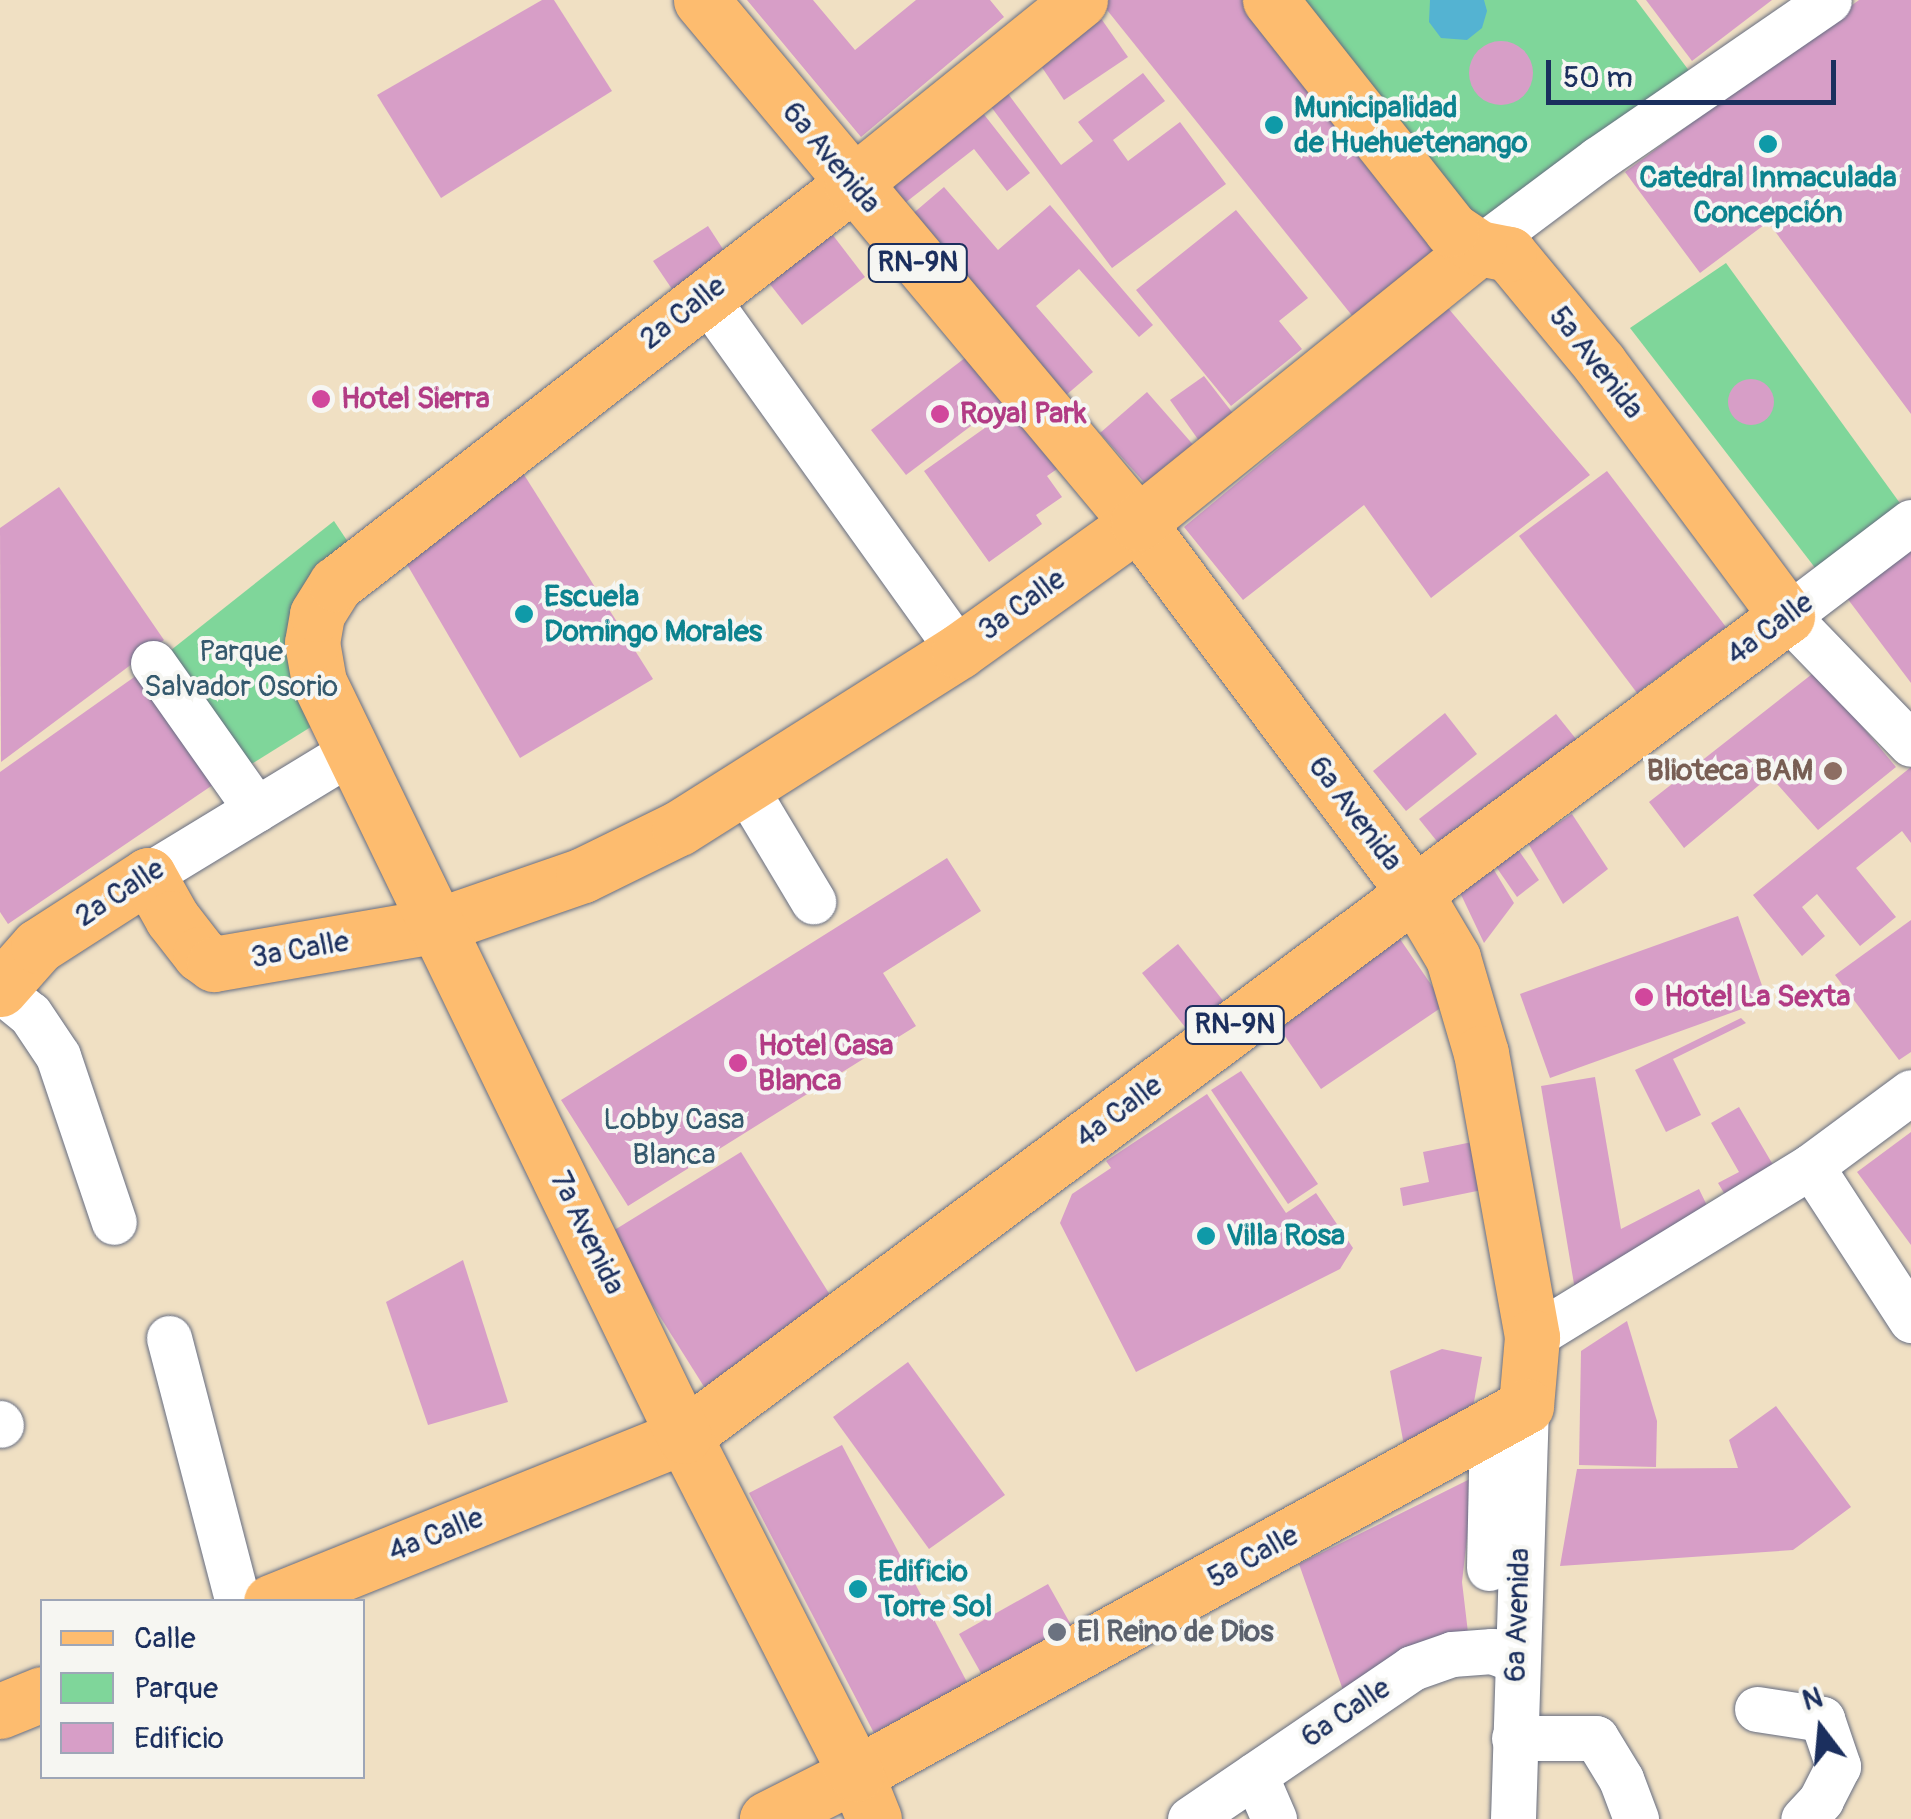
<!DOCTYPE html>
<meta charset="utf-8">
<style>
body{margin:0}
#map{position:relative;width:1911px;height:1819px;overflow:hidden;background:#f0e0c3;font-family:Pangolin,sans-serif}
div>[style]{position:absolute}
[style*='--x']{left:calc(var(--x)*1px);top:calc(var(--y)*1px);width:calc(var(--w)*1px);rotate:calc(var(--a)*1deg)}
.green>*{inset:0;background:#7fd69a}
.water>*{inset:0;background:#54b3d2}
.building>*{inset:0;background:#d79ec7}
.round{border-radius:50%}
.roads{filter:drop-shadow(0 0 2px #666d81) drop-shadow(0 0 2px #666d81)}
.minor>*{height:45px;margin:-22.5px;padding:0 22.5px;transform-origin:22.5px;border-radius:22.5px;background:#fff}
.major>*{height:55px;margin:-27.5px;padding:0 27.5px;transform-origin:27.5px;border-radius:27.5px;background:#fdbc6f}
.dots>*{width:28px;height:28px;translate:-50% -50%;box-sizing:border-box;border:5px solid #f6f6f2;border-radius:50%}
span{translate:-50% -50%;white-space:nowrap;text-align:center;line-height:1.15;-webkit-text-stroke:8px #f6f6f2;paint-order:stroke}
.shield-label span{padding:2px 8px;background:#f6f6f2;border:2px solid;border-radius:8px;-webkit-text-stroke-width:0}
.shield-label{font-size:28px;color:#1b2f5e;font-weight:700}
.culture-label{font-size:30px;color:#0d838f;font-weight:700}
.left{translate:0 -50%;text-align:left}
.street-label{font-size:30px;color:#1b2f5e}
.hotel-label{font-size:30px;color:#b23c85;font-weight:700}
.park-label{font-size:30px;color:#34596d}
.education-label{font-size:30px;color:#785e54;font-weight:700}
.right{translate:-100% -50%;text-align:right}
.worship-label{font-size:30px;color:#5b616d;font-weight:700}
.legend{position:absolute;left:40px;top:1599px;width:325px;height:180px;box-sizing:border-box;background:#f6f6f2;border:2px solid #9ea6b7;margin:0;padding:12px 18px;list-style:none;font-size:30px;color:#1b2f5e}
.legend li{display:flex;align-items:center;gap:20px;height:50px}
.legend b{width:50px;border:2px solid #9ea6b7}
.north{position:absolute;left:1771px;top:1679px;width:100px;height:100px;-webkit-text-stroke:8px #f6f6f2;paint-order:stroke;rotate:344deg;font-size:28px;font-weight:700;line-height:40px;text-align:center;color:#1b2f5e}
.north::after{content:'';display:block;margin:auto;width:35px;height:45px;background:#1b2f5e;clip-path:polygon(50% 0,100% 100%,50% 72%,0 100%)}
.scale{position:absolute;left:1546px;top:60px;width:290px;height:45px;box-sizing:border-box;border:5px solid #1b2f5e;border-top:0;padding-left:12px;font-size:30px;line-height:35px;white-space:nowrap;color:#1b2f5e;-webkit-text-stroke:8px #f6f6f2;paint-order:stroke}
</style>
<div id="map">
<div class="green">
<div style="clip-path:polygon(1283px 0,1636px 0,1699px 84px,1483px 237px)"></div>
<div style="clip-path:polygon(1726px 263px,1902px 506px,1816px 569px,1630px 328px)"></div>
<div style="clip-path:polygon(334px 521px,354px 551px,322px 720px,245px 768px,161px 658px)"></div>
</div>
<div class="water">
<div style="clip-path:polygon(1430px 0,1484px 0,1487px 11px,1482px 28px,1467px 40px,1441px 38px,1429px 22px)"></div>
</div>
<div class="building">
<div style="clip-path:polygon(542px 0,554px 0,612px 91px,441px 198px,377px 95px)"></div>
<div style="clip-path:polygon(747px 0,813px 0,855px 50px,916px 0,990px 0,1004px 17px,861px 137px)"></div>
<div style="clip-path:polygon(1099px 0,1248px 0,1450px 250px,1358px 323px)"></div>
<div style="clip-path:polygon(1646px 0,1772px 0,1692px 61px)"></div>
<div style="clip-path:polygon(1859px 0,1911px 0,1911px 414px,1768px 222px,1700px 273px,1625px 172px)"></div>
<div style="clip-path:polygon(1100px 17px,1128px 57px,1064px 100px,1037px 60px)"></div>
<div class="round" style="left:1469px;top:41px;width:64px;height:64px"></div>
<div style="clip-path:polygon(1143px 73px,1165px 101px,1113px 140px,1128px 161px,1180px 122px,1226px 184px,1112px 268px,989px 104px,1006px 91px,1061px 165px,1093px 141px,1078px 122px)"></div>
<div style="clip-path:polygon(975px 103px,1030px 173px,1007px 191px,974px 149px,896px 210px,873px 182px)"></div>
<div style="clip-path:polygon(944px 187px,998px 250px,1050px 205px,1153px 325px,1139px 337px,1079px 269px,1036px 306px,1093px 372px,1058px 402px,903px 222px)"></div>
<div style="clip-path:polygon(1236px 210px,1308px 298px,1279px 321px,1302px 349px,1231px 406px,1136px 290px)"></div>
<div style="clip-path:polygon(708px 226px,732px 263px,678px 298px,653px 261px)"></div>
<div style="clip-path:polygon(832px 234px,865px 277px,802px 325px,769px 283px)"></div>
<div style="clip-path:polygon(1448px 308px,1590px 475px,1431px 598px,1364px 505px,1243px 600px,1184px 527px)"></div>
<div style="clip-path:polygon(974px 351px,1008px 398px,906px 475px,871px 430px)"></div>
<div style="clip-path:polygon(1204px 376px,1242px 425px,1207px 452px,1170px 400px)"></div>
<div class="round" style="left:1728px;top:379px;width:46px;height:46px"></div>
<div style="clip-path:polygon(1147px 392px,1196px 448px,1150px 489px,1100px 433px)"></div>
<div style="clip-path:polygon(1023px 401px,1067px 462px,1047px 476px,1062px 497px,1036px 515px,1042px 524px,989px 562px,924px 471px)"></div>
<div style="clip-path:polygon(516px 462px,653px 679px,520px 758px,398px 549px)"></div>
<div style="clip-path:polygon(1607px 471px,1726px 627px,1637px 693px,1519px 536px)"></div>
<div style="clip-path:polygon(59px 487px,164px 640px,1px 762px,0 528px)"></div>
<div style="clip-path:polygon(1911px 550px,1911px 683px,1847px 598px)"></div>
<div style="clip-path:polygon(147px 668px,223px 778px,8px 924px,0 912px,0 772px)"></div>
<div style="clip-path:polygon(1816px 671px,1896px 767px,1818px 830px,1770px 776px,1684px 848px,1649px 802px)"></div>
<div style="clip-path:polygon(1445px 713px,1477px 754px,1406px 811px,1373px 771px)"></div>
<div style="clip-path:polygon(1556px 714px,1580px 744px,1444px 850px,1419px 819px)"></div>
<div style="clip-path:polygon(1911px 767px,1911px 843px,1902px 831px,1856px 868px,1896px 917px,1860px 946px,1817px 894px,1802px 907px,1825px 936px,1802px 956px,1753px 895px)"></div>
<div style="clip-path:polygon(1572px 814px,1608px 869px,1563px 904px,1528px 843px)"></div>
<div style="clip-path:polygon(1513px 842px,1539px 880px,1517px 897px,1490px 858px)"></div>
<div style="clip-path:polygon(947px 858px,981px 911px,883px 973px,916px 1026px,628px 1206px,561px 1100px)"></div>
<div style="clip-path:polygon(1488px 860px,1514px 903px,1484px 943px,1455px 882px)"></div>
<div style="clip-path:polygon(1738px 916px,1767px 1000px,1550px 1078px,1520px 994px)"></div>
<div style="clip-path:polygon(1911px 920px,1911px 1052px,1899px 1060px,1835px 975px)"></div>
<div style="clip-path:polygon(1400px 939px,1445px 1005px,1321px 1089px,1276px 1023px)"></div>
<div style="clip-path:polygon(1178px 944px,1225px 1003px,1189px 1032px,1142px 973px)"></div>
<div style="clip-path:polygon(1741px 1018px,1746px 1023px,1673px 1059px,1701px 1115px,1666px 1132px,1635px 1070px)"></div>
<div style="clip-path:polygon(1241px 1071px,1318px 1184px,1288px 1204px,1211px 1090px)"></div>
<div style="clip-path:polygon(1595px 1077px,1621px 1229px,1699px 1189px,1716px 1224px,1576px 1296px,1541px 1086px)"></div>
<div style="clip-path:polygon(1207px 1094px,1286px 1213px,1316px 1193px,1353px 1248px,1340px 1269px,1136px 1372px,1060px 1223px,1072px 1194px,1111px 1168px,1106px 1161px)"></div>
<div style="clip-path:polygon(1739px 1107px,1779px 1175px,1730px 1203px,1718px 1183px,1739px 1172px,1711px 1123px)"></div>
<div style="clip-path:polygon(1911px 1132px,1911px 1245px,1857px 1172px)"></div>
<div style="clip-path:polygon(1482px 1140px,1492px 1188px,1403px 1206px,1400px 1188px,1429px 1182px,1423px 1152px)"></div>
<div style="clip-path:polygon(741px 1152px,840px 1311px,708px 1393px,608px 1234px)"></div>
<div style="clip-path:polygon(463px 1260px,508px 1402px,428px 1425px,386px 1302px)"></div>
<div style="clip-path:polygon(1627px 1321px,1657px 1421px,1656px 1467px,1579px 1465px,1581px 1351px)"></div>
<div style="clip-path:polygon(1442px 1349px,1482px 1357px,1469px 1430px,1407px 1461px,1390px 1371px)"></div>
<div style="clip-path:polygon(908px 1362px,1005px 1495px,929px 1549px,833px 1417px)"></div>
<div style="clip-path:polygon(1776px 1406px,1851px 1507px,1793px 1550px,1560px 1566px,1577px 1469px,1738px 1468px,1729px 1440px)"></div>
<div style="clip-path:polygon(842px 1445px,968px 1684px,874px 1733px,749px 1493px)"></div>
<div style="clip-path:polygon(1474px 1477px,1462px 1582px,1469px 1641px,1345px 1696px,1299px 1564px)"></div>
<div style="clip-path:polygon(1048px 1584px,1075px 1632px,986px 1682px,959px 1634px)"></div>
</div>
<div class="roads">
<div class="minor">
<div style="--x:1479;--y:248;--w:149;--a:-36.8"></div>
<div style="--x:1598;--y:159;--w:280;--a:-34.5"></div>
<div style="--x:705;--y:296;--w:437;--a:54.4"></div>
<div style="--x:1911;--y:522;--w:156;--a:142.8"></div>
<div style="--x:1787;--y:616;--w:178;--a:45.9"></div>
<div style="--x:153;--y:663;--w:179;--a:54.8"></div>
<div style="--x:746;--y:789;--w:131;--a:59.1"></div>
<div style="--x:148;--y:875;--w:242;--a:-31.3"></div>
<div style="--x:0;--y:990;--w:38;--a:39"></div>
<div style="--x:30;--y:1014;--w:50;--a:56.3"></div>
<div style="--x:58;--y:1056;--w:175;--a:71.4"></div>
<div style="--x:1811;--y:1166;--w:184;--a:57"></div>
<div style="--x:1532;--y:1337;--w:327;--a:-31.5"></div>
<div style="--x:1811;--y:1166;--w:124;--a:-36.5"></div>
<div style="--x:169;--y:1338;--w:273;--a:75.4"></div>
<div style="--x:0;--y:1423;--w:2;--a:63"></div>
<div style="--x:1489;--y:1568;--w:143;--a:-88.8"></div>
<div style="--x:1757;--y:1709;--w:66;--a:8.7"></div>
<div style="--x:1822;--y:1719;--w:50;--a:71.2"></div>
<div style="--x:1838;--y:1766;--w:38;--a:117"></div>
<div style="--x:1821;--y:1800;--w:26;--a:133"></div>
<div style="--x:1514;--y:1738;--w:82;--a:0"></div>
<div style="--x:1596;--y:1738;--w:48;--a:58.6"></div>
<div style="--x:1621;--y:1779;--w:43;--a:69.4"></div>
<div style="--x:1255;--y:1775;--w:48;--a:66.6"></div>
<div style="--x:1190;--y:1819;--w:268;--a:-34.2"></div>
<div style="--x:1412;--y:1668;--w:42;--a:-19.3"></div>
<div style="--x:1452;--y:1654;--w:40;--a:-4.3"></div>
<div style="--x:1492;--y:1651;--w:26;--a:21"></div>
<div style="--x:1513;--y:1819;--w:413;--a:-88.2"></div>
</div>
<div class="major">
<div style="--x:701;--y:0;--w:682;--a:50.12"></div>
<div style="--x:1138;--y:523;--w:461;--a:53.2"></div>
<div style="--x:1414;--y:892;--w:77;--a:59.4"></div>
<div style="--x:1453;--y:958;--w:99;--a:73.6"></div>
<div style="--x:1481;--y:1053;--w:289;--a:79.8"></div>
<div style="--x:1532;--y:1337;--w:69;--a:95"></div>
<div style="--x:1526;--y:1406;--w:764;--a:151.22"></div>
<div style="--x:856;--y:1774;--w:100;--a:153.2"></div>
<div style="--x:0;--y:989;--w:57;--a:-48.5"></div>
<div style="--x:38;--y:946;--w:131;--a:-32.8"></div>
<div style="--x:148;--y:875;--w:49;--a:60.8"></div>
<div style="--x:172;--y:918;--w:46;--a:52.1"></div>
<div style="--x:200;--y:954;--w:17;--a:36"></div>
<div style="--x:214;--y:964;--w:228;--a:-9.8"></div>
<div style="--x:439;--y:925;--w:152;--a:-19.1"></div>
<div style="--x:583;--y:875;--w:107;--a:-26.1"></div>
<div style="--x:679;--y:828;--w:331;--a:-32.3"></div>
<div style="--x:959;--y:651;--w:220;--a:-35.6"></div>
<div style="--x:1138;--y:523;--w:438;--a:-38.9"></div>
<div style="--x:271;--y:1602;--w:445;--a:-21.9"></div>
<div style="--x:684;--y:1436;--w:1374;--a:-36.63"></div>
<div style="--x:1787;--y:616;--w:314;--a:-126.6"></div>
<div style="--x:1600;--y:364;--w:143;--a:-129.6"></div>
<div style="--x:1509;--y:254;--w:31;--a:-169"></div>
<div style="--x:1479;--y:248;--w:34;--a:-146"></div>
<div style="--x:1451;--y:229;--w:292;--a:-128.3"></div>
<div style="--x:0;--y:1711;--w:45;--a:-22"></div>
<div style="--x:874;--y:1819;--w:48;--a:-111.8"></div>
<div style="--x:856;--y:1774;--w:379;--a:-117"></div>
<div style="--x:684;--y:1436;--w:838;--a:-115.83"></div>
<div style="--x:319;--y:682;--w:40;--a:-100"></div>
<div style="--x:312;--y:643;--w:29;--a:-80"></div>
<div style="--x:317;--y:614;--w:36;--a:-58"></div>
<div style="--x:336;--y:584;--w:653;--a:-37.78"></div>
<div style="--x:852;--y:184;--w:293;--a:-38.9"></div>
</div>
</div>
<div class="dots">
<div style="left:1274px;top:125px;background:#0f9aa8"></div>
<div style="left:1768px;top:144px;background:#0f9aa8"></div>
<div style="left:321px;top:399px;background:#d1479c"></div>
<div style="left:940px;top:414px;background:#d1479c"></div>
<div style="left:524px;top:614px;background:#0f9aa8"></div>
<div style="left:1833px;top:771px;background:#8d6e63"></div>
<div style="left:1644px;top:997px;background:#d1479c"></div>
<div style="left:738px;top:1063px;background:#d1479c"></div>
<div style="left:1206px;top:1236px;background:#0f9aa8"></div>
<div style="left:858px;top:1589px;background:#0f9aa8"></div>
<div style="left:1057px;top:1632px;background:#6b7280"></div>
</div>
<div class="shield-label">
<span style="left:918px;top:263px">RN-9N</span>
<span style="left:1235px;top:1025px">RN-9N</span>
</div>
<div class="culture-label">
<span class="left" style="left:1294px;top:125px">Municipalidad<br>de Huehuetenango</span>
<span style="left:1768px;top:195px">Catedral Inmaculada<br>Concepción</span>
<span class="left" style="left:544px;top:614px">Escuela<br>Domingo Morales</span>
<span class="left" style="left:1226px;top:1236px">Villa Rosa</span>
<span class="left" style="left:878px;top:1589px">Edificio<br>Torre Sol</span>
</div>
<div class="street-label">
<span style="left:831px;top:158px;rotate:50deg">6a Avenida</span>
<span style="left:683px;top:313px;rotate:-38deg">2a Calle</span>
<span style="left:1596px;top:363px;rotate:52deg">5a Avenida</span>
<span style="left:1022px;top:605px;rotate:-36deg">3a Calle</span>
<span style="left:1770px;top:629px;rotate:-37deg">4a Calle</span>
<span style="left:1355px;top:814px;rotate:53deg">6a Avenida</span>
<span style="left:120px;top:893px;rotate:-33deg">2a Calle</span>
<span style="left:300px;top:950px;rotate:-10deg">3a Calle</span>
<span style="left:1119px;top:1112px;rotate:-37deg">4a Calle</span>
<span style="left:587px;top:1233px;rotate:64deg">7a Avenida</span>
<span style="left:436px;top:1535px;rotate:-22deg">4a Calle</span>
<span style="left:1253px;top:1557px;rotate:-29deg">5a Calle</span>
<span style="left:1518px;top:1615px;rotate:-88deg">6a Avenida</span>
<span style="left:1346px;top:1713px;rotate:-34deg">6a Calle</span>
</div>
<div class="hotel-label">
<span class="left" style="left:341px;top:399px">Hotel Sierra</span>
<span class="left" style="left:960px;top:414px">Royal Park</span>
<span class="left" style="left:1664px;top:997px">Hotel La Sexta</span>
<span class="left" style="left:758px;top:1063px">Hotel Casa<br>Blanca</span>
</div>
<div class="park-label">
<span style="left:241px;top:669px">Parque<br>Salvador Osorio</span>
<span style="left:674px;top:1137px">Lobby Casa<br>Blanca</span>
</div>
<div class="education-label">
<span class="right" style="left:1813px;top:771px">Blioteca BAM</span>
</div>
<div class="worship-label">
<span class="left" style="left:1077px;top:1632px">El Reino de Dios</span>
</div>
<ul class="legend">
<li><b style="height:12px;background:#fdbc6f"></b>Calle</li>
<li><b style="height:28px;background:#7fd69a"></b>Parque</li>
<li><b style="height:28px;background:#d79ec7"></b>Edificio</li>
</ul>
<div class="north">N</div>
<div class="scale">50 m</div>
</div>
